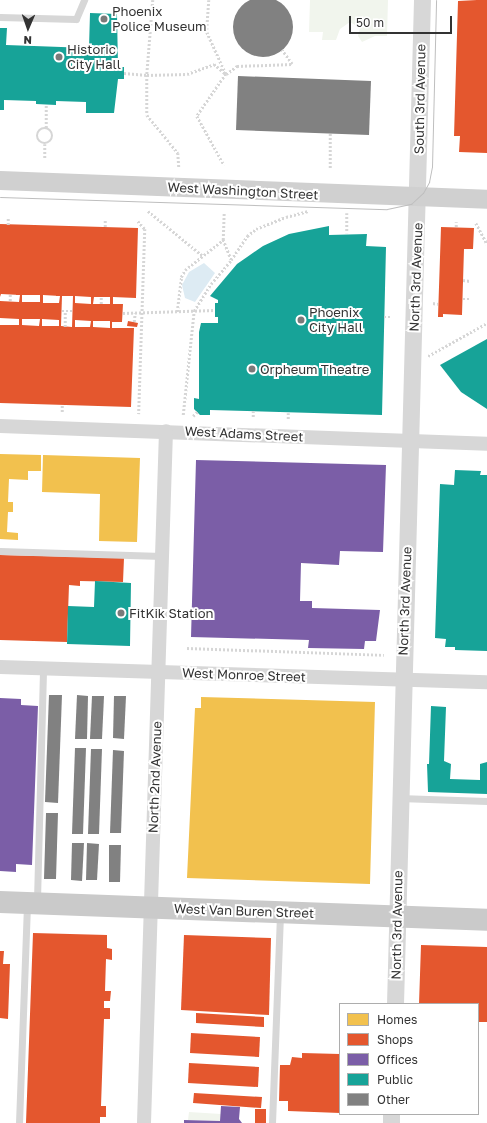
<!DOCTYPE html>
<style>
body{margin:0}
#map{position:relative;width:487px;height:1123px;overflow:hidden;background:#fff;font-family:"Golos Text",sans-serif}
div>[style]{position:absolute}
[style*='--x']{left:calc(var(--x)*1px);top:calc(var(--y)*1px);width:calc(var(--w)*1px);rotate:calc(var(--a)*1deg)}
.green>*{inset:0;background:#f1f5ed}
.water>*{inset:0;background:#ddebf3}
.homes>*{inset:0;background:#f2c14e}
.shops>*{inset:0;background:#e4572e}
.offices>*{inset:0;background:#7b5ea7}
.public>*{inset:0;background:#17a398}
.building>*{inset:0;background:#818181}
.round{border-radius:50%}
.path>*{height:2.5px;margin-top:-1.25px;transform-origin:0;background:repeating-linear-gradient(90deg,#d6d6d6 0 2px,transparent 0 4px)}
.path>.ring{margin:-1.25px;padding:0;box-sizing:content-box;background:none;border:2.5px solid #d6d6d6;border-radius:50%}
.service>*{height:7px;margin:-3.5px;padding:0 3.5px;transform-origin:3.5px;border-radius:3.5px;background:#d7d7d7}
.minor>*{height:14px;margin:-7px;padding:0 7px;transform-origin:7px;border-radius:7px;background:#d7d7d7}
.tertiary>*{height:17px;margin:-8.5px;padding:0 8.5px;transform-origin:8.5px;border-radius:8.5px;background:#d7d7d7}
.secondary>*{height:19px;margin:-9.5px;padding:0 9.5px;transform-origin:9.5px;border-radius:9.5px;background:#d0d0d0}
.primary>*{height:22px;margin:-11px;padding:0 11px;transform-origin:11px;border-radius:11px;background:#cacaca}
.tram>*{height:1px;margin:-0.5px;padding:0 0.5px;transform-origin:0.5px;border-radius:0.5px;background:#bebebe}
.dots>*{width:11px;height:11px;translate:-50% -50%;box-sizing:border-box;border:2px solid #fff;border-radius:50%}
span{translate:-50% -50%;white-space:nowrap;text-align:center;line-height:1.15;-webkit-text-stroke:4px #fff;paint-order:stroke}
.poi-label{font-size:13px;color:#333}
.left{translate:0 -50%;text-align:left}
.street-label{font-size:13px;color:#333}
.legend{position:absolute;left:339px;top:1003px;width:140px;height:112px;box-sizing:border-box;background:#fff;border:1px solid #adadad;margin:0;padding:5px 7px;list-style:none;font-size:12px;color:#333}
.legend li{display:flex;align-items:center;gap:8px;height:20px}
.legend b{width:20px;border:1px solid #adadad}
.north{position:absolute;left:8px;top:8px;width:40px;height:40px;-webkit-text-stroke:3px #fff;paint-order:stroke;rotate:182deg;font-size:11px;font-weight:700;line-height:16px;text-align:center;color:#333}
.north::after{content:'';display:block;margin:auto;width:14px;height:18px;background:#333;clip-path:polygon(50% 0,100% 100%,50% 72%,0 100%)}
.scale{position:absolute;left:349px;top:16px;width:103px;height:18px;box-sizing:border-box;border:2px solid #333;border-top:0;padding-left:5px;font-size:12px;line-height:14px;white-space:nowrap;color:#333;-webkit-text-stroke:3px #fff;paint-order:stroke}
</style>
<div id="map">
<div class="green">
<div style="clip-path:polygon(310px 0,388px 0,387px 36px,375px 36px,362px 42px,358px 36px,360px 28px,350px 22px,340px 29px,336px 40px,322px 40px,323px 32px,309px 32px)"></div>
<div style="clip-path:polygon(189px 1112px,221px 1114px,220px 1121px,188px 1120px)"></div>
</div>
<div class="water">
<div style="clip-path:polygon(204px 263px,215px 273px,195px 302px,185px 298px,182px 285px,189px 272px)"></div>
</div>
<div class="homes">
<div style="clip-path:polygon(0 454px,41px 455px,41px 471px,28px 471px,28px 480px,9px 479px,8px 502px,13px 502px,13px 512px,8px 512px,7px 532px,18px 533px,18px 540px,0 539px)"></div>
<div style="clip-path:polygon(43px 455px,140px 458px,137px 542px,99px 541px,100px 494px,42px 492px)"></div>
<div style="clip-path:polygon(201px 697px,375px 702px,370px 884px,187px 878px,195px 708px,201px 708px)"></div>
</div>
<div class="shops">
<div style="clip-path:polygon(477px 0,487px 0,487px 153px,459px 152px,460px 136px,454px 136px,458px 1px)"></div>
<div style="clip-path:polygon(evenodd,0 224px,138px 228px,136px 298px,113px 297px,113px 304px,123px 304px,122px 322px,112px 322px,112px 328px,134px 328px,131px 407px,0 403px,0 325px,19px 325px,19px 319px,0 318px,0 301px,19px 302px,20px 295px,1px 294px,0 297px,0 224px,22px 295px,40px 295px,40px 302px,22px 302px,22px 295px,0 224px,43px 295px,60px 296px,59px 303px,43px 303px,43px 295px,0 224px,62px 296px,73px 296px,72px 327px,61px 326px,62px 296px,0 224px,75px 296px,91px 297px,91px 304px,75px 303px,75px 296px,0 224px,94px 297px,110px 297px,110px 304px,93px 304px,94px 297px,0 224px,22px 319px,40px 319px,39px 326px,22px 325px,22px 319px,0 224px,42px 319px,59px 320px,59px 326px,42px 326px,42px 319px,0 224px,75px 320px,91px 321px,90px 327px,75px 327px,75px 320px,0 224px,93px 321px,110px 321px,110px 328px,93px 327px,93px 321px)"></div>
<div style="clip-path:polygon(441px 227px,474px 228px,473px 249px,464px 249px,462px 315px,443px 314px,443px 317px,438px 317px)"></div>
<div style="clip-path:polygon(128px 321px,138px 323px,137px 327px,127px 326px)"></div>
<div style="clip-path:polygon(0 555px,124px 558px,123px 582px,80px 581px,80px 586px,69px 585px,67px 642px,0 640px)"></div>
<div style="clip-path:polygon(33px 933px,107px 935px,107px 948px,112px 949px,112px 960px,106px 959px,105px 991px,111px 991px,110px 1001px,104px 1001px,104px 1008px,110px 1008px,110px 1019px,104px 1019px,101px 1106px,106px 1106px,106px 1117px,100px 1117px,100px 1123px,26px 1123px)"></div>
<div style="clip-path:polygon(184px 935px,271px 938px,269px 1015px,181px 1010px)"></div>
<div style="clip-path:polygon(421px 945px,487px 947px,487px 1022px,478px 1022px,478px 1004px,419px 1004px)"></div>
<div style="clip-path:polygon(0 951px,4px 951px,3px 964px,10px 964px,8px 1019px,0 1018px)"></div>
<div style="clip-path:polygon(196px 1013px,264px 1017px,264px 1027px,196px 1023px)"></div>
<div style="clip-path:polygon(191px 1033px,260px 1037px,259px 1057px,190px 1053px)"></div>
<div style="clip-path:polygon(302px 1053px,340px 1054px,340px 1113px,288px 1111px,288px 1101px,279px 1101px,280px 1065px,290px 1065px,292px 1057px,302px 1058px)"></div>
<div style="clip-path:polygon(189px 1063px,259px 1067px,258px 1087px,188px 1083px)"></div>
<div style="clip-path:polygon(194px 1093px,262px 1097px,261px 1108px,193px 1103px)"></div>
<div style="clip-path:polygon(255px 1109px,266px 1109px,266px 1123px,255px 1123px)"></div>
</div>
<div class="offices">
<div style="clip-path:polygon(196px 460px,386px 465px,383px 552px,340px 551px,339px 565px,301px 563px,300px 601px,312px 601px,312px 608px,380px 610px,376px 641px,365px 641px,364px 649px,308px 648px,309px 640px,191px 637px)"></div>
<div style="clip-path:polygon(0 698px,21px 699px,21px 705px,38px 706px,32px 865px,16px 864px,16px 872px,0 871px)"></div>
<div style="clip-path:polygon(221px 1106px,240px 1107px,239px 1119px,242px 1123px,184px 1123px,184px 1120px,220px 1121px)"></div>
</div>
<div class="public">
<div style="clip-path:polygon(90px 13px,117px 14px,118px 67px,124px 67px,124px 79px,118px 79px,114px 113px,86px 113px,86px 102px,56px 101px,56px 105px,36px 104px,36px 101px,4px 100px,4px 110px,0 110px,0 28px,7px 28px,6px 45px,89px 48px)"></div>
<div style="clip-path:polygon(329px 226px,329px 235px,367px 234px,366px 246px,386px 247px,382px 415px,210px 410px,210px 415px,200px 415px,194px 409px,194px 398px,199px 399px,199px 332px,201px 323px,218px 323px,218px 317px,215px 317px,215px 303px,218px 303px,218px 300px,210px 296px,237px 264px,263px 246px,289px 234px)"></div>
<div style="clip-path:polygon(487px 339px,487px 409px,461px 392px,440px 365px)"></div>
<div style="clip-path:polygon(455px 470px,481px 471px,480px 475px,487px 475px,487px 651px,455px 650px,455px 647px,445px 647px,446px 639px,435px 638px,440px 484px,454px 485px)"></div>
<div style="clip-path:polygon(95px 581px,131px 583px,130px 646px,67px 644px,68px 606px,94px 607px)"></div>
<div style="clip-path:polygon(431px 706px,446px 707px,444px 761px,451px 764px,450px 779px,480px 780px,480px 764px,487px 762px,487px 794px,428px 792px,427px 764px,429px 764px)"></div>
</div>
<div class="building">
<div class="round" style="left:233px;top:-3px;width:60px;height:60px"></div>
<div style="clip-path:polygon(238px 76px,371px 81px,369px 135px,236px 130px)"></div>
<div style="clip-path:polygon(49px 695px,62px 695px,58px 803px,45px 802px)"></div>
<div style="clip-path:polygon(77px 695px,88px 696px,87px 739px,75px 739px)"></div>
<div style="clip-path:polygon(92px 696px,104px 696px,102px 739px,90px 739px)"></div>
<div style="clip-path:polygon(114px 696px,126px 696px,124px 739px,113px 738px)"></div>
<div style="clip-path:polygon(75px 748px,86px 748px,83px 834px,72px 834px)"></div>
<div style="clip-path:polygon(91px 749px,102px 749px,99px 834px,88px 834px)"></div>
<div style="clip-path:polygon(113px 750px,124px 751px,121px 833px,110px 833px)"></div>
<div style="clip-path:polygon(46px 813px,58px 813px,56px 879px,44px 879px)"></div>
<div style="clip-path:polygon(72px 843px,84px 843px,82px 881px,71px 880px)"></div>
<div style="clip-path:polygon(87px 843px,99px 844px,97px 880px,86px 880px)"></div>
<div style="clip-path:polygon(109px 845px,121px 845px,120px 882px,109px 882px)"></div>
</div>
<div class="path">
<div style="--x:153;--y:0;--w:75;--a:94.6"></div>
<div style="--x:147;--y:75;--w:40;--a:-1.4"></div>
<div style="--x:187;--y:74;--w:29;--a:-20"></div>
<div style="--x:214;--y:64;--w:16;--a:40"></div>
<div style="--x:226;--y:74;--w:14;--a:-36"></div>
<div style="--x:237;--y:66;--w:55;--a:-2.1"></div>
<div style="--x:292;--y:64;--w:17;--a:-126"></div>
<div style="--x:209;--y:0;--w:32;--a:94"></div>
<div style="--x:207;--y:32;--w:46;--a:65.7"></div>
<div style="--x:226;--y:74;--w:51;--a:124.6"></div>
<div style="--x:197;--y:116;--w:56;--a:61.1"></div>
<div style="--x:124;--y:73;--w:23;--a:5"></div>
<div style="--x:147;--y:75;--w:40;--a:90"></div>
<div style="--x:147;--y:115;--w:49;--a:50.8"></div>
<div style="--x:178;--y:153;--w:14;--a:86"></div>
<div style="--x:46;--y:128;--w:24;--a:-90"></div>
<div class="ring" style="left:37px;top:128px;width:13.5px;height:13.5px"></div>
<div style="--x:45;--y:144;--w:14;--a:90"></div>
<div style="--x:330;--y:168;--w:35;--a:-90"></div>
<div style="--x:148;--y:211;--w:71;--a:39.3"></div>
<div style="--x:347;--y:213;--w:20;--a:90"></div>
<div style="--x:138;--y:221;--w:11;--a:49"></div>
<div style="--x:145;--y:229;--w:185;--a:91.9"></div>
<div style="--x:476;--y:223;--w:24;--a:62"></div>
<div style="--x:8;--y:225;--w:8;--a:-90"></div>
<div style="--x:105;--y:227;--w:7;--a:-90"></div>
<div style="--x:456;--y:227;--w:5;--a:-90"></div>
<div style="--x:231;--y:260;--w:29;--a:-56"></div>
<div style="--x:247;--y:236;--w:11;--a:-38"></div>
<div style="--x:256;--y:229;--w:32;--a:-22"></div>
<div style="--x:286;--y:217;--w:23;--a:-15"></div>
<div style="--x:463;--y:280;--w:7;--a:8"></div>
<div style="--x:463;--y:299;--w:6;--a:0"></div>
<div style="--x:10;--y:301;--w:7;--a:-90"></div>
<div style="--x:433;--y:303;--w:5;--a:11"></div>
<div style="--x:101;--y:304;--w:7;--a:-90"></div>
<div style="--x:62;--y:311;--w:10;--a:0"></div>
<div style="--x:177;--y:312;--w:35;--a:-83"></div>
<div style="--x:181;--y:277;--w:8;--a:-60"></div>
<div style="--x:185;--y:270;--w:48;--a:-38.3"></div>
<div style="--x:123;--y:313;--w:92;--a:-1.9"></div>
<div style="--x:384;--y:317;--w:8;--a:0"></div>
<div style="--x:134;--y:322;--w:9;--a:-84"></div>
<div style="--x:65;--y:327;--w:16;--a:-90"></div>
<div style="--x:428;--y:356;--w:68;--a:-29.2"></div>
<div style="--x:62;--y:412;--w:7;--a:-90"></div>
<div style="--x:183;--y:415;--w:105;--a:-84"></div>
<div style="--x:194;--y:311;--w:32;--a:-58"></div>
<div style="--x:211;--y:284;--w:31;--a:-50"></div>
<div style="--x:231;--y:260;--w:22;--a:-112"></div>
<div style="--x:223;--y:240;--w:27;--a:-88"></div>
<div style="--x:193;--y:416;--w:6;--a:-45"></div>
<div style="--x:253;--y:417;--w:6;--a:-90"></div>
<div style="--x:288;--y:419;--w:6;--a:-90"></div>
<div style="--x:187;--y:648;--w:197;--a:2"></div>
</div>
<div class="service">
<div style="--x:0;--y:17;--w:76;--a:1.5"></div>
<div style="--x:76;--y:19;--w:21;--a:-67"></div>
<div style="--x:0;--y:551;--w:162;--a:1.8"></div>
<div style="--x:399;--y:798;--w:88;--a:2"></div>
<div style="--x:37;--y:900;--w:231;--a:-88.5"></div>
<div style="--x:19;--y:1123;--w:217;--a:-87.9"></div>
<div style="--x:272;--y:1123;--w:208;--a:-87.8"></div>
</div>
<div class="minor">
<div style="--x:0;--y:426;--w:487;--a:2.1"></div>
<div style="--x:0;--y:667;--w:487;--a:1.8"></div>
<div style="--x:144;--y:1123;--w:692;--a:-88.18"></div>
</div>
<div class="tertiary">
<div style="--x:395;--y:1004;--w:1004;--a:-88.46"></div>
<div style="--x:391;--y:1123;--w:9;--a:-90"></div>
</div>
<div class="secondary">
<div style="--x:0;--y:180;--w:487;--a:2.2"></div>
</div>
<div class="primary">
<div style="--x:0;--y:902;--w:487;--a:2.1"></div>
</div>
<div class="tram">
<div style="--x:0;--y:197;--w:387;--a:1.8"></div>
<div style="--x:387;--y:209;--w:25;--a:-12"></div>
<div style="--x:411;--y:204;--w:16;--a:-43"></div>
<div style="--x:423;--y:193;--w:13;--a:-61"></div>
<div style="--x:429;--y:182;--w:15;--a:-79"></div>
<div style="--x:432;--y:167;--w:167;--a:-88.6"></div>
</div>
<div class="dots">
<div style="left:104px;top:19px;background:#7a7a7a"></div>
<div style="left:59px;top:57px;background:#7a7a7a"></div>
<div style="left:301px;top:320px;background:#7a7a7a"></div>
<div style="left:252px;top:369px;background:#7a7a7a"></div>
<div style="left:121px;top:613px;background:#7a7a7a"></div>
</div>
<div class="poi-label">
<span class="left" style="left:112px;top:19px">Phoenix<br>Police Museum</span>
<span class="left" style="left:67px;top:57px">Historic<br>City Hall</span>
<span class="left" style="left:309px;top:320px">Phoenix<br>City Hall</span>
<span class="left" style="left:260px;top:369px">Orpheum Theatre</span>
<span class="left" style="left:129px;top:613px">FitKik Station</span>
</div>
<div class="street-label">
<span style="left:420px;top:99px;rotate:-89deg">South 3rd Avenue</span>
<span style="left:243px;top:191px;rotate:3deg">West Washington Street</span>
<span style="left:416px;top:277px;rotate:-88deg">North 3rd Avenue</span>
<span style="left:244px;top:434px;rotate:3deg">West Adams Street</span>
<span style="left:405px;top:601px;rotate:-88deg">North 3rd Avenue</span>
<span style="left:244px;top:675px;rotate:2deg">West Monroe Street</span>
<span style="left:155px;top:777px;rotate:-88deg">North 2nd Avenue</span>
<span style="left:244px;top:911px;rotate:2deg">West Van Buren Street</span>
<span style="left:397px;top:925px;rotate:-89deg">North 3rd Avenue</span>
</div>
<ul class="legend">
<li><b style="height:11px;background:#f2c14e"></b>Homes</li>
<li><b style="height:11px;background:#e4572e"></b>Shops</li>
<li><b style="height:11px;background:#7b5ea7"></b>Offices</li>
<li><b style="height:11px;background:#17a398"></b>Public</li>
<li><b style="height:11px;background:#818181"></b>Other</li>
</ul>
<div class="north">N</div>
<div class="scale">50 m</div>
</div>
